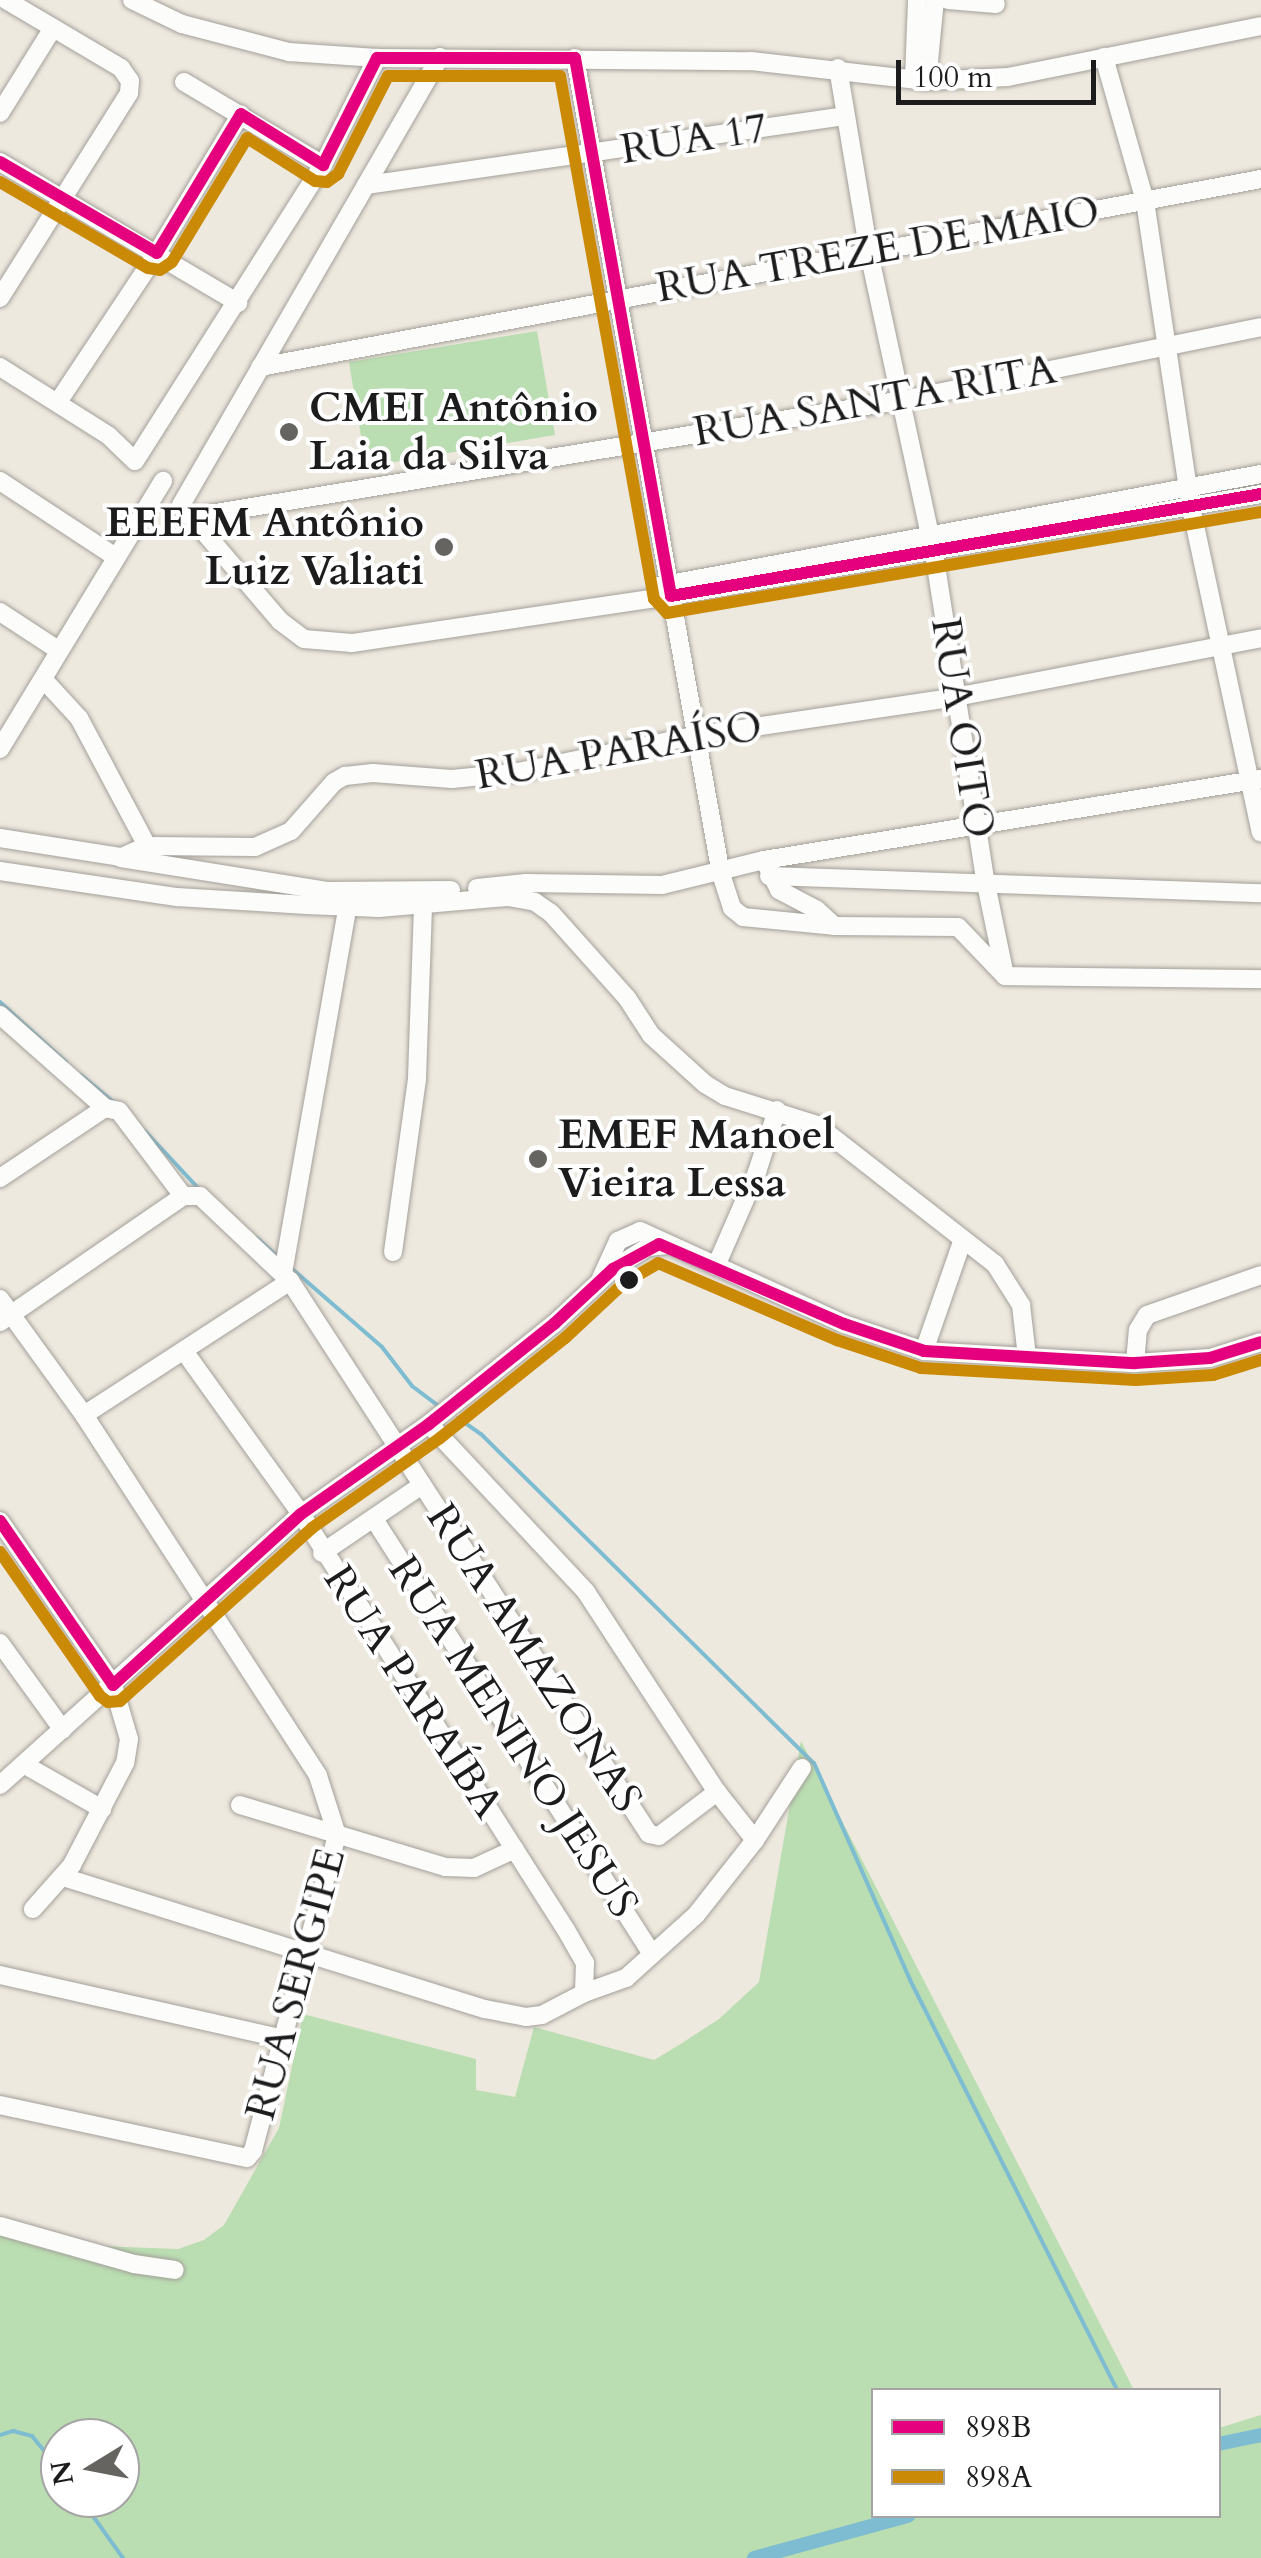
<!DOCTYPE html>
<meta charset="utf-8">
<style>
body{margin:0}
#map{position:relative;width:1261px;height:2558px;overflow:hidden;background:#eee9df;font-family:Cardo,serif}
div>[style]{position:absolute}
[style*='--x']{left:calc(var(--x)*1px);top:calc(var(--y)*1px);width:calc(var(--w)*1px);rotate:calc(var(--a)*1deg)}
.green>*{inset:0;background:#baddb1}
.stream>*{height:4px;margin:-2px;padding:0 2px;transform-origin:2px;border-radius:2px;background:#7dbcd1}
.canal>*{height:14px;margin:-7px;padding:0 7px;transform-origin:7px;border-radius:7px;background:#7dbcd1}
.roads{filter:drop-shadow(0 0 2px #a3a09a) drop-shadow(0 0 2px #a3a09a)}
.minor>*{height:18px;margin:-9px;padding:0 9px;transform-origin:9px;border-radius:9px;background:#fcfcfa}
.bus-1>*{height:12px;margin:-6px;padding:0 6px;transform-origin:6px;border-radius:6px;background:#e5007d}
.bus-2>*{height:12px;margin:-6px;padding:0 6px;transform-origin:6px;border-radius:6px;background:#cb8a06}
.dots>*{width:28px;height:28px;translate:-50% -50%;box-sizing:border-box;border:5px solid #fff;border-radius:50%}
span{translate:-50% -50%;white-space:nowrap;text-align:center;line-height:1.15;-webkit-text-stroke:8px #fff;paint-order:stroke}
.street-label{font-size:42px;color:#1c1c1c}
.poi-label{font-size:42px;color:#1c1c1c;font-weight:700}
.left{translate:0 -50%;text-align:left}
.right{translate:-100% -50%;text-align:right}
.legend{position:absolute;left:871px;top:2388px;width:350px;height:130px;box-sizing:border-box;background:#fff;border:2px solid #a4a4a4;margin:0;padding:12px 18px;list-style:none;font-size:30px;color:#1c1c1c}
.legend li{display:flex;align-items:center;gap:20px;height:50px}
.legend b{width:50px;border:2px solid #a4a4a4}
.north{position:absolute;left:40px;top:2418px;width:100px;height:100px;box-sizing:border-box;background:#fff;border:2px solid #a4a4a4;border-radius:50%;rotate:260deg;font-size:28px;font-weight:700;line-height:40px;text-align:center;color:#1c1c1c}
.north::after{content:'';display:block;margin:auto;width:35px;height:45px;background:#666460;clip-path:polygon(50% 0,100% 100%,50% 72%,0 100%)}
.scale{position:absolute;left:896px;top:60px;width:200px;height:45px;box-sizing:border-box;border:5px solid #1c1c1c;border-top:0;padding-left:12px;font-size:30px;line-height:35px;white-space:nowrap;color:#1c1c1c;-webkit-text-stroke:8px #fff;paint-order:stroke}
</style>
<div id="map">
<div class="green">
<div style="clip-path:polygon(537px 331px,555px 435px,366px 467px,349px 362px)"></div>
<div style="clip-path:polygon(evenodd,801px 1741px,1134px 2390px,874px 2390px,874px 2516px,1218px 2516px,1219px 2428px,1261px 2415px,1261px 2558px,0 2558px,0 2222px,97px 2246px,178px 2249px,204px 2240px,224px 2225px,279px 2128px,303px 2014px,476px 2059px,476px 2090px,515px 2097px,534px 2027px,654px 2060px,679px 2045px,719px 2019px,759px 1982px,801px 1741px,60px 2438px,120px 2438px,120px 2498px,60px 2498px,60px 2438px)"></div>
</div>
<div class="stream">
<div style="--x:0;--y:1002;--w:89;--a:42.3"></div>
<div style="--x:81;--y:1075;--w:45;--a:39.6"></div>
<div style="--x:145;--y:1131;--w:81;--a:47"></div>
<div style="--x:257;--y:1238;--w:30;--a:42"></div>
<div style="--x:290;--y:1267;--w:122;--a:41"></div>
<div style="--x:382;--y:1347;--w:49;--a:52.4"></div>
<div style="--x:412;--y:1386;--w:34;--a:37"></div>
<div style="--x:458;--y:1418;--w:28;--a:35"></div>
<div style="--x:481;--y:1434;--w:468;--a:44.7"></div>
<div style="--x:814;--y:1763;--w:237;--a:66.1"></div>
<div style="--x:910;--y:1980;--w:459;--a:63.2"></div>
<div style="--x:0;--y:2435;--w:14;--a:-17"></div>
<div style="--x:13;--y:2431;--w:20;--a:15"></div>
<div style="--x:32;--y:2436;--w:44;--a:50.5"></div>
<div style="--x:80;--y:2498;--w:74;--a:54.4"></div>
</div>
<div class="canal">
<div style="--x:1218;--y:2444;--w:44;--a:-11.8"></div>
<div style="--x:754;--y:2558;--w:160;--a:-15.3"></div>
</div>
<div class="roads">
<div class="minor">
<div style="--x:132;--y:0;--w:55;--a:25.6"></div>
<div style="--x:182;--y:24;--w:111;--a:14.7"></div>
<div style="--x:289;--y:52;--w:88;--a:3.9"></div>
<div style="--x:377;--y:58;--w:374;--a:0.5"></div>
<div style="--x:751;--y:61;--w:177;--a:6.5"></div>
<div style="--x:927;--y:81;--w:81;--a:-2.8"></div>
<div style="--x:1008;--y:77;--w:258;--a:-11.4"></div>
<div style="--x:948;--y:0;--w:48;--a:4.8"></div>
<div style="--x:440;--y:57;--w:517;--a:120.03"></div>
<div style="--x:181;--y:505;--w:153;--a:49.5"></div>
<div style="--x:280;--y:621;--w:30;--a:37"></div>
<div style="--x:304;--y:639;--w:48;--a:4.8"></div>
<div style="--x:352;--y:643;--w:322;--a:-8.4"></div>
<div style="--x:671;--y:596;--w:599;--a:-9.81"></div>
<div style="--x:1104;--y:57;--w:150;--a:74.1"></div>
<div style="--x:1145;--y:201;--w:309;--a:81.5"></div>
<div style="--x:1191;--y:507;--w:333;--a:77.9"></div>
<div style="--x:575;--y:58;--w:829;--a:79.86"></div>
<div style="--x:721;--y:874;--w:36;--a:72"></div>
<div style="--x:732;--y:908;--w:14;--a:39"></div>
<div style="--x:743;--y:917;--w:91;--a:5.6"></div>
<div style="--x:838;--y:68;--w:188;--a:80.5"></div>
<div style="--x:869;--y:253;--w:307;--a:77.8"></div>
<div style="--x:934;--y:553;--w:335;--a:81.1"></div>
<div style="--x:986;--y:884;--w:94;--a:78.3"></div>
<div style="--x:914;--y:79;--w:79;--a:-87.8"></div>
<div style="--x:927;--y:81;--w:81;--a:-84.4"></div>
<div style="--x:184;--y:82;--w:162;--a:30.8"></div>
<div style="--x:0;--y:113;--w:100;--a:-58.1"></div>
<div style="--x:0;--y:162;--w:277;--a:30.6"></div>
<div style="--x:366;--y:185;--w:483;--a:-8.2"></div>
<div style="--x:0;--y:298;--w:242;--a:-57.8"></div>
<div style="--x:129;--y:93;--w:12;--a:-85"></div>
<div style="--x:130;--y:81;--w:16;--a:-125"></div>
<div style="--x:121;--y:68;--w:134;--a:-149.4"></div>
<div style="--x:0;--y:367;--w:129;--a:32.3"></div>
<div style="--x:109;--y:436;--w:36;--a:44"></div>
<div style="--x:135;--y:461;--w:351;--a:-57.6"></div>
<div style="--x:323;--y:165;--w:120;--a:-63.2"></div>
<div style="--x:260;--y:367;--w:1019;--a:-10.64"></div>
<div style="--x:58;--y:402;--w:179;--a:-56.4"></div>
<div style="--x:157;--y:253;--w:162;--a:-58.9"></div>
<div style="--x:0;--y:481;--w:136;--a:33.3"></div>
<div style="--x:191;--y:517;--w:722;--a:-9.33"></div>
<div style="--x:903;--y:400;--w:365;--a:-11.5"></div>
<div style="--x:659;--y:586;--w:612;--a:-10.54"></div>
<div style="--x:0;--y:612;--w:69;--a:33.2"></div>
<div style="--x:44;--y:680;--w:52;--a:47.4"></div>
<div style="--x:79;--y:718;--w:145;--a:62"></div>
<div style="--x:0;--y:749;--w:314;--a:-58.7"></div>
<div style="--x:0;--y:838;--w:123;--a:8.9"></div>
<div style="--x:122;--y:857;--w:27;--a:-24"></div>
<div style="--x:147;--y:846;--w:108;--a:0.5"></div>
<div style="--x:255;--y:847;--w:39;--a:-24"></div>
<div style="--x:291;--y:831;--w:65;--a:-48.7"></div>
<div style="--x:334;--y:782;--w:13;--a:-29"></div>
<div style="--x:345;--y:776;--w:28;--a:-6"></div>
<div style="--x:373;--y:773;--w:79;--a:4.3"></div>
<div style="--x:452;--y:779;--w:61;--a:-5.6"></div>
<div style="--x:513;--y:773;--w:184;--a:-11.6"></div>
<div style="--x:693;--y:736;--w:266;--a:-8.4"></div>
<div style="--x:956;--y:697;--w:311;--a:-10.9"></div>
<div style="--x:121;--y:858;--w:210;--a:9.1"></div>
<div style="--x:328;--y:891;--w:123;--a:-0.5"></div>
<div style="--x:764;--y:860;--w:34;--a:63"></div>
<div style="--x:779;--y:890;--w:43;--a:27.8"></div>
<div style="--x:817;--y:910;--w:23;--a:43"></div>
<div style="--x:834;--y:926;--w:124;--a:0.5"></div>
<div style="--x:958;--y:927;--w:68;--a:46.2"></div>
<div style="--x:1005;--y:976;--w:256;--a:0.7"></div>
<div style="--x:0;--y:871;--w:179;--a:8.4"></div>
<div style="--x:177;--y:897;--w:130;--a:3.5"></div>
<div style="--x:307;--y:905;--w:72;--a:2.4"></div>
<div style="--x:379;--y:908;--w:129;--a:-4.9"></div>
<div style="--x:508;--y:897;--w:27;--a:10"></div>
<div style="--x:535;--y:902;--w:19;--a:35"></div>
<div style="--x:551;--y:913;--w:114;--a:48.2"></div>
<div style="--x:627;--y:998;--w:44;--a:57"></div>
<div style="--x:651;--y:1035;--w:73;--a:42.2"></div>
<div style="--x:705;--y:1084;--w:23;--a:31"></div>
<div style="--x:725;--y:1096;--w:96;--a:17.5"></div>
<div style="--x:817;--y:1125;--w:226;--a:38"></div>
<div style="--x:995;--y:1264;--w:49;--a:57.6"></div>
<div style="--x:1021;--y:1305;--w:52;--a:83.4"></div>
<div style="--x:769;--y:876;--w:492;--a:2"></div>
<div style="--x:477;--y:888;--w:49;--a:-5.8"></div>
<div style="--x:526;--y:883;--w:136;--a:0.8"></div>
<div style="--x:662;--y:885;--w:105;--a:-13.8"></div>
<div style="--x:764;--y:860;--w:504;--a:-9.26"></div>
<div style="--x:0;--y:1015;--w:140;--a:41.5"></div>
<div style="--x:105;--y:1108;--w:14;--a:12"></div>
<div style="--x:119;--y:1111;--w:106;--a:53"></div>
<div style="--x:0;--y:1178;--w:126;--a:-33.7"></div>
<div style="--x:183;--y:1196;--w:17;--a:0"></div>
<div style="--x:200;--y:1196;--w:124;--a:43.4"></div>
<div style="--x:290;--y:1281;--w:659;--a:57.01"></div>
<div style="--x:649;--y:1834;--w:10;--a:11"></div>
<div style="--x:659;--y:1836;--w:73;--a:-37.2"></div>
<div style="--x:393;--y:1252;--w:176;--a:-82.1"></div>
<div style="--x:417;--y:1078;--w:173;--a:-88"></div>
<div style="--x:716;--y:1266;--w:103;--a:-66.4"></div>
<div style="--x:757;--y:1172;--w:65;--a:-72.1"></div>
<div style="--x:283;--y:1273;--w:381;--a:-80"></div>
<div style="--x:601;--y:1278;--w:41;--a:-65.3"></div>
<div style="--x:618;--y:1241;--w:24;--a:-24"></div>
<div style="--x:640;--y:1231;--w:224;--a:24.5"></div>
<div style="--x:844;--y:1324;--w:84;--a:18.6"></div>
<div style="--x:924;--y:1351;--w:211;--a:3.3"></div>
<div style="--x:1135;--y:1363;--w:75;--a:-3.8"></div>
<div style="--x:1210;--y:1358;--w:53;--a:-17.4"></div>
<div style="--x:0;--y:1299;--w:143;--a:54.1"></div>
<div style="--x:84;--y:1415;--w:430;--a:57"></div>
<div style="--x:318;--y:1776;--w:62;--a:72.1"></div>
<div style="--x:337;--y:1835;--w:327;--a:104.9"></div>
<div style="--x:253;--y:2151;--w:9;--a:131"></div>
<div style="--x:247;--y:2158;--w:253;--a:-167.9"></div>
<div style="--x:0;--y:1322;--w:222;--a:-34.5"></div>
<div style="--x:184;--y:1351;--w:201;--a:54.3"></div>
<div style="--x:301;--y:1514;--w:493;--a:57.5"></div>
<div style="--x:566;--y:1930;--w:38;--a:60"></div>
<div style="--x:585;--y:1963;--w:30;--a:92"></div>
<div style="--x:924;--y:1351;--w:115;--a:-70.8"></div>
<div style="--x:1135;--y:1363;--w:33;--a:-85"></div>
<div style="--x:1138;--y:1330;--w:17;--a:-59"></div>
<div style="--x:1147;--y:1315;--w:121;--a:-19.3"></div>
<div style="--x:84;--y:1415;--w:246;--a:-33"></div>
<div style="--x:429;--y:1424;--w:230;--a:46.9"></div>
<div style="--x:586;--y:1592;--w:239;--a:56.8"></div>
<div style="--x:717;--y:1792;--w:61;--a:51.6"></div>
<div style="--x:374;--y:1519;--w:516;--a:57.42"></div>
<div style="--x:0;--y:1521;--w:199;--a:55.4"></div>
<div style="--x:113;--y:1685;--w:56;--a:73.5"></div>
<div style="--x:129;--y:1739;--w:24;--a:99"></div>
<div style="--x:125;--y:1763;--w:115;--a:117.5"></div>
<div style="--x:72;--y:1865;--w:59;--a:131.6"></div>
<div style="--x:322;--y:1553;--w:121;--a:-34.2"></div>
<div style="--x:0;--y:1643;--w:107;--a:54.1"></div>
<div style="--x:25;--y:1765;--w:89;--a:29.7"></div>
<div style="--x:0;--y:1785;--w:405;--a:-42"></div>
<div style="--x:301;--y:1514;--w:156;--a:-35.1"></div>
<div style="--x:429;--y:1424;--w:160;--a:-38.7"></div>
<div style="--x:554;--y:1324;--w:81;--a:-43"></div>
<div style="--x:613;--y:1269;--w:41;--a:-32.2"></div>
<div style="--x:648;--y:1247;--w:19;--a:-6"></div>
<div style="--x:240;--y:1805;--w:214;--a:16.8"></div>
<div style="--x:445;--y:1867;--w:29;--a:2"></div>
<div style="--x:474;--y:1868;--w:45;--a:-24.9"></div>
<div style="--x:63;--y:1877;--w:442;--a:17.4"></div>
<div style="--x:485;--y:2009;--w:42;--a:11"></div>
<div style="--x:526;--y:2017;--w:16;--a:-7"></div>
<div style="--x:542;--y:2015;--w:47;--a:-27.6"></div>
<div style="--x:584;--y:1993;--w:45;--a:-19.7"></div>
<div style="--x:626;--y:1978;--w:94;--a:-42"></div>
<div style="--x:696;--y:1915;--w:95;--a:-51.8"></div>
<div style="--x:755;--y:1840;--w:86;--a:-56.9"></div>
<div style="--x:0;--y:1975;--w:290;--a:12.7"></div>
<div style="--x:0;--y:2226;--w:139;--a:15.8"></div>
<div style="--x:134;--y:2264;--w:41;--a:8.3"></div>
</div>
</div>
<div class="bus-1">
<div style="--x:0;--y:162;--w:181;--a:30.1"></div>
<div style="--x:157;--y:253;--w:162;--a:-58.9"></div>
<div style="--x:241;--y:114;--w:97;--a:31.9"></div>
<div style="--x:323;--y:165;--w:120;--a:-63.2"></div>
<div style="--x:377;--y:58;--w:198;--a:0"></div>
<div style="--x:575;--y:58;--w:546;--a:79.88"></div>
<div style="--x:671;--y:596;--w:599;--a:-9.81"></div>
<div style="--x:0;--y:1521;--w:199;--a:55.4"></div>
<div style="--x:113;--y:1685;--w:254;--a:-42.3"></div>
<div style="--x:301;--y:1514;--w:156;--a:-35.1"></div>
<div style="--x:429;--y:1424;--w:160;--a:-38.7"></div>
<div style="--x:554;--y:1324;--w:81;--a:-43"></div>
<div style="--x:613;--y:1269;--w:52;--a:-28.5"></div>
<div style="--x:659;--y:1244;--w:202;--a:23.4"></div>
<div style="--x:844;--y:1324;--w:84;--a:18.6"></div>
<div style="--x:924;--y:1351;--w:211;--a:3.3"></div>
<div style="--x:1135;--y:1363;--w:75;--a:-3.8"></div>
<div style="--x:1210;--y:1358;--w:53;--a:-17.4"></div>
</div>
<div class="bus-2">
<div style="--x:0;--y:182;--w:171;--a:30.2"></div>
<div style="--x:148;--y:268;--w:12;--a:9"></div>
<div style="--x:160;--y:270;--w:14;--a:-34"></div>
<div style="--x:172;--y:262;--w:145;--a:-58.8"></div>
<div style="--x:247;--y:138;--w:80;--a:32.3"></div>
<div style="--x:315;--y:181;--w:12;--a:5"></div>
<div style="--x:327;--y:182;--w:14;--a:-36"></div>
<div style="--x:338;--y:174;--w:110;--a:-63"></div>
<div style="--x:388;--y:76;--w:172;--a:0"></div>
<div style="--x:560;--y:76;--w:531;--a:79.81"></div>
<div style="--x:654;--y:599;--w:19;--a:47"></div>
<div style="--x:667;--y:613;--w:603;--a:-9.65"></div>
<div style="--x:0;--y:1552;--w:175;--a:55.2"></div>
<div style="--x:100;--y:1696;--w:10;--a:37"></div>
<div style="--x:108;--y:1702;--w:12;--a:-5"></div>
<div style="--x:120;--y:1701;--w:258;--a:-42"></div>
<div style="--x:312;--y:1528;--w:156;--a:-35.1"></div>
<div style="--x:440;--y:1438;--w:160;--a:-38.7"></div>
<div style="--x:565;--y:1338;--w:81;--a:-43"></div>
<div style="--x:624;--y:1283;--w:39;--a:-30"></div>
<div style="--x:658;--y:1263;--w:195;--a:23.3"></div>
<div style="--x:837;--y:1340;--w:89;--a:18.4"></div>
<div style="--x:921;--y:1368;--w:215;--a:3.2"></div>
<div style="--x:1136;--y:1380;--w:77;--a:-3.7"></div>
<div style="--x:1213;--y:1375;--w:50;--a:-17.4"></div>
</div>
<div class="dots">
<div style="left:289px;top:432px;background:#666460"></div>
<div style="left:444px;top:547px;background:#666460"></div>
<div style="left:538px;top:1159px;background:#666460"></div>
<div style="left:629px;top:1280px;background:#1c1c1c"></div>
</div>
<div class="street-label">
<span style="left:694px;top:139px;rotate:-9deg">RUA 17</span>
<span style="left:878px;top:250px;rotate:-10deg">RUA TREZE DE MAIO</span>
<span style="left:875px;top:401px;rotate:-10deg">RUA SANTA RITA</span>
<span style="left:962px;top:728px;rotate:81deg">RUA OITO</span>
<span style="left:619px;top:751px;rotate:-10deg">RUA PARAÍSO</span>
<span style="left:534px;top:1658px;rotate:57deg">RUA AMAZONAS</span>
<span style="left:413px;top:1692px;rotate:57deg">RUA PARAÍBA</span>
<span style="left:513px;top:1737px;rotate:57deg">RUA MENINO JESUS</span>
<span style="left:296px;top:1984px;rotate:-75deg">RUA SERGIPE</span>
</div>
<div class="poi-label">
<span class="left" style="left:309px;top:432px">CMEI Antônio<br>Laia da Silva</span>
<span class="right" style="left:424px;top:547px">EEEFM Antônio<br>Luiz Valiati</span>
<span class="left" style="left:558px;top:1159px">EMEF Manoel<br>Vieira Lessa</span>
</div>
<ul class="legend">
<li><b style="height:12px;background:#e5007d"></b>898B</li>
<li><b style="height:12px;background:#cb8a06"></b>898A</li>
</ul>
<div class="north">N</div>
<div class="scale">100 m</div>
</div>
